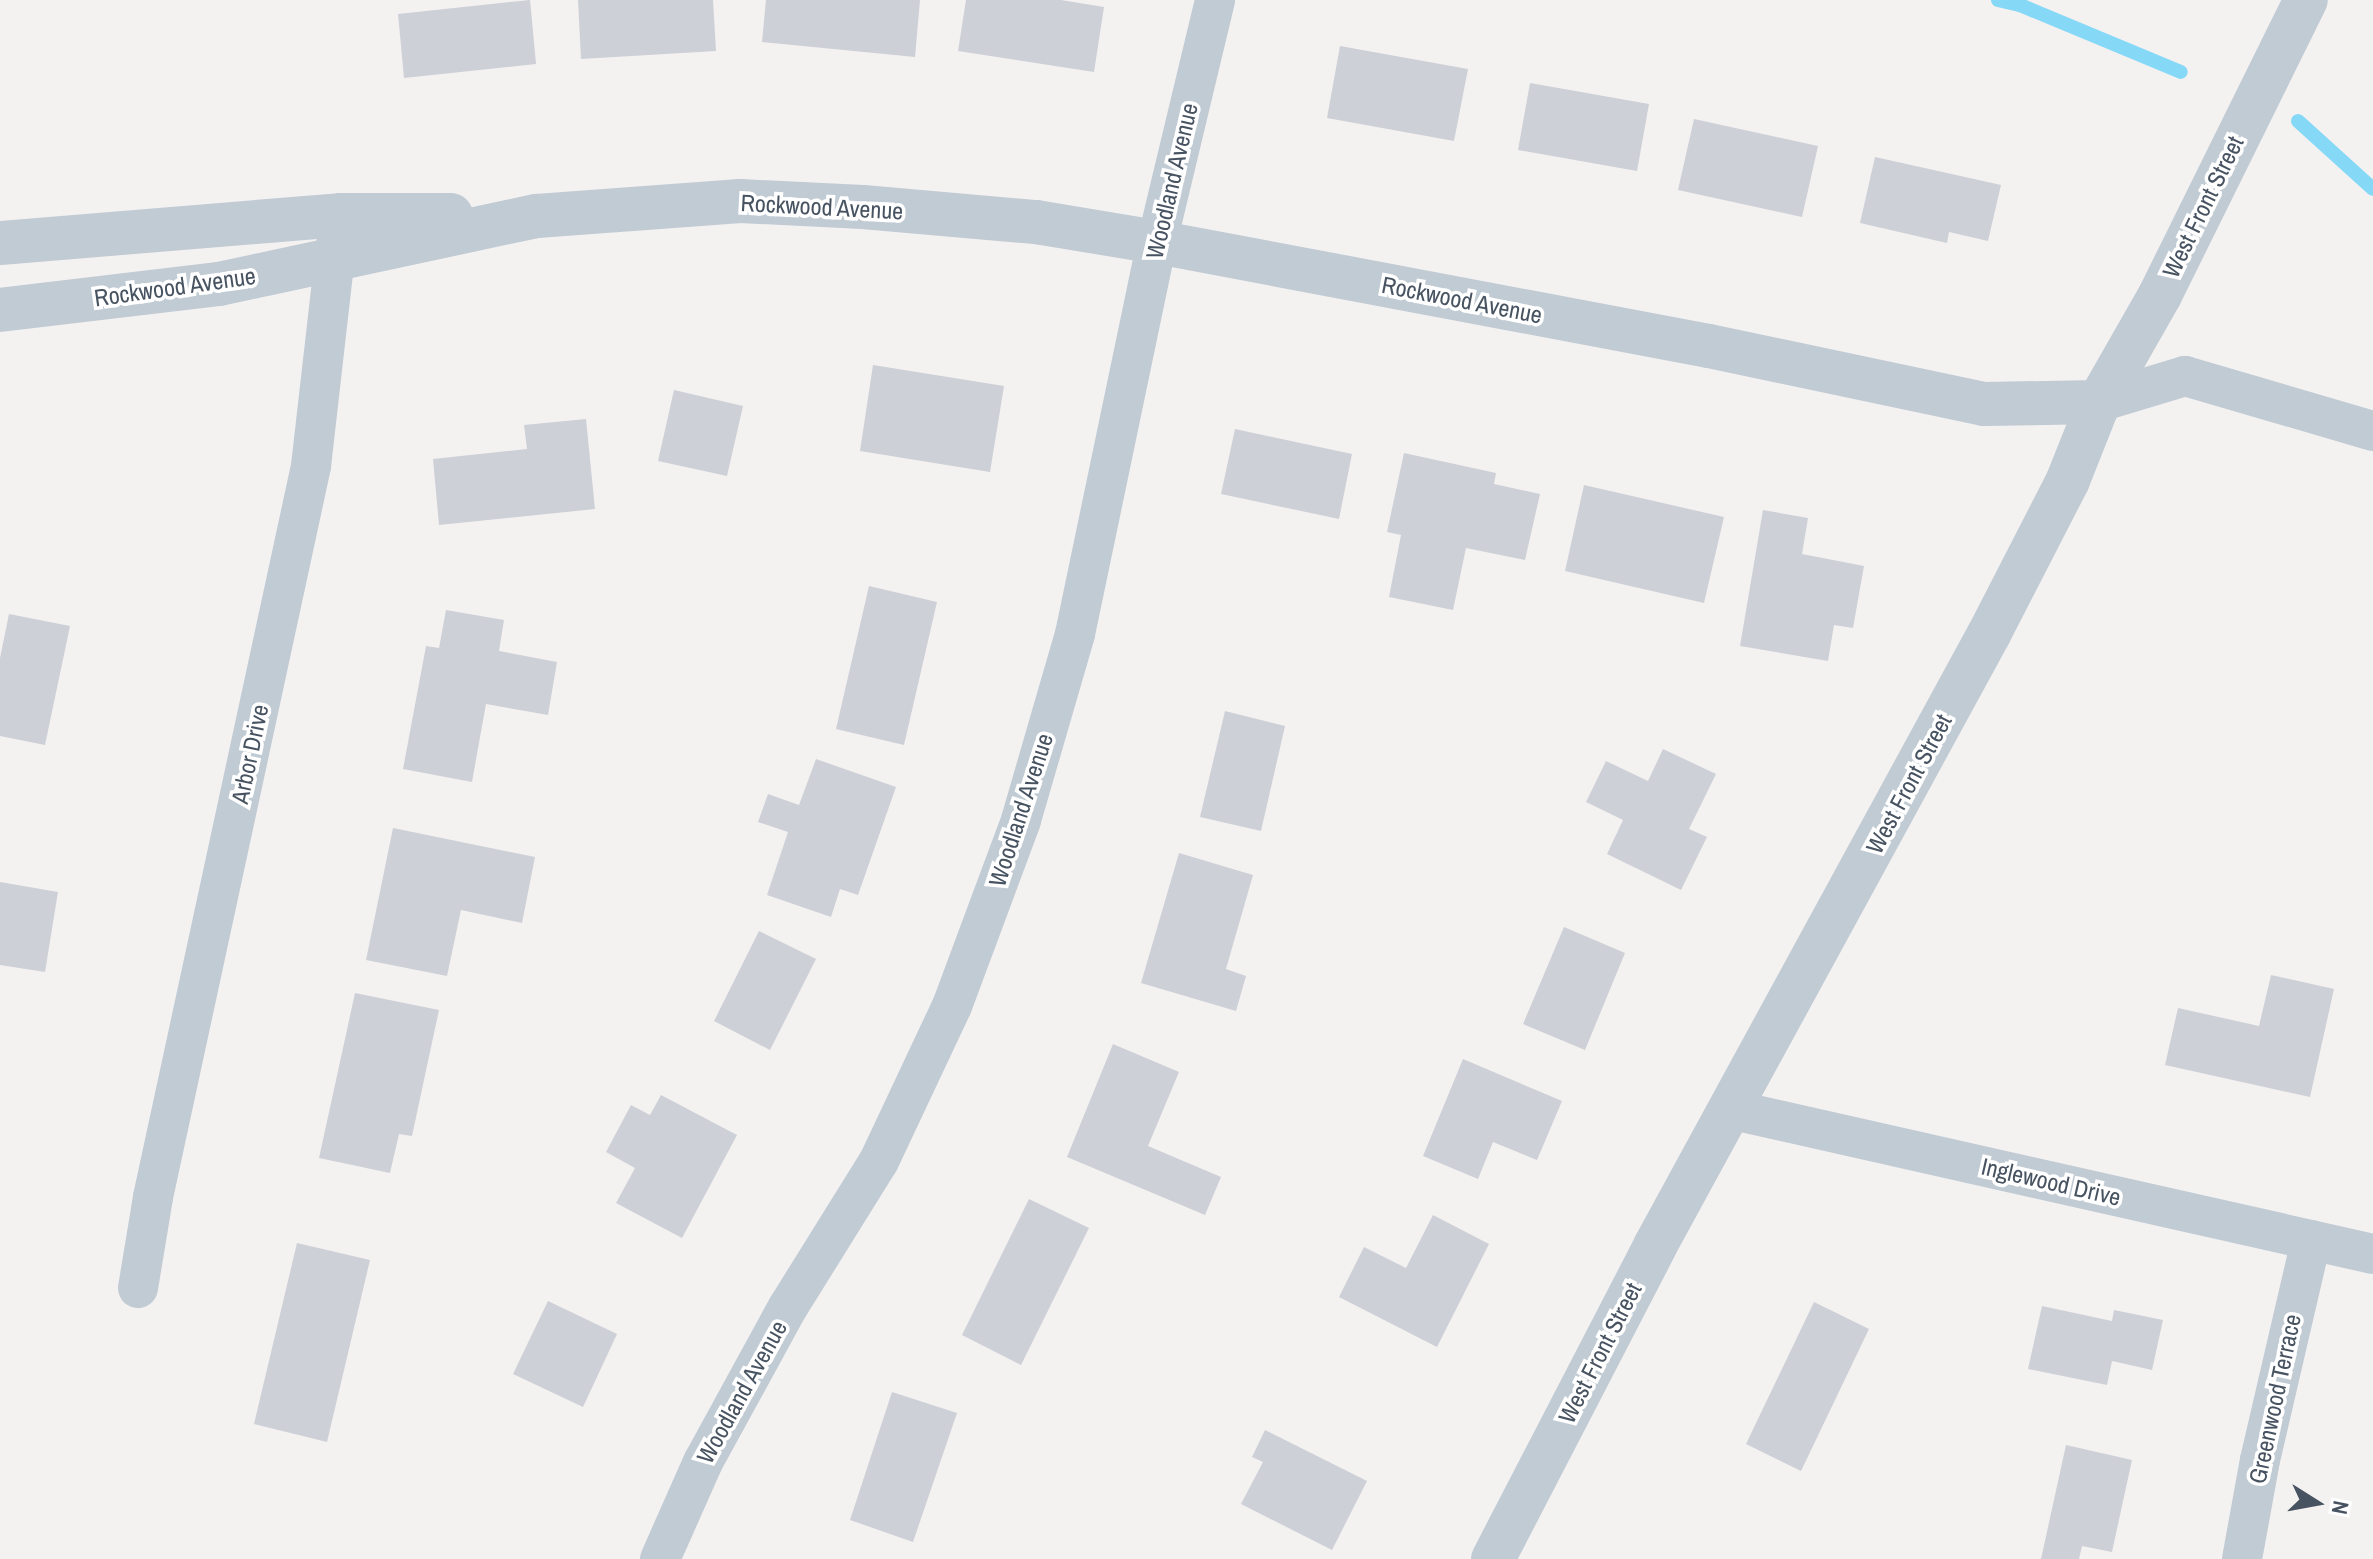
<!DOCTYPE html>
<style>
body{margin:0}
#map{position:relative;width:2373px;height:1559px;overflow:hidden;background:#f4f1f1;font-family:"Archivo Narrow",sans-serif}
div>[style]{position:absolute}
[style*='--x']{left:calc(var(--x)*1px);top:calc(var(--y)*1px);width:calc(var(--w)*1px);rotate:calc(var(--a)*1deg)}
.stream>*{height:14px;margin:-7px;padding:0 7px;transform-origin:7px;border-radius:7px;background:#85d8f6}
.building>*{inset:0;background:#cdd0d6}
.minor>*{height:40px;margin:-20px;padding:0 20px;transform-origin:20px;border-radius:20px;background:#c1cbd4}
.tertiary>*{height:44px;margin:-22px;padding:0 22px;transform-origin:22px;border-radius:22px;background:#c1cbd4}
span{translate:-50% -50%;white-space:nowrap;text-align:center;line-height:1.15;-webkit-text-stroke:7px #fff;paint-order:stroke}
.street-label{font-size:24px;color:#475361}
.north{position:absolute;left:2277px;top:1463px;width:80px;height:80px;-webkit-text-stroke:6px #fff;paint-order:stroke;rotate:101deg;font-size:22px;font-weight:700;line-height:32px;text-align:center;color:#475361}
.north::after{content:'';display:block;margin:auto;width:28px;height:36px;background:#475361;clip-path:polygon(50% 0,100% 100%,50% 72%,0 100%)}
</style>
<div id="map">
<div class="stream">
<div style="--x:1998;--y:0;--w:23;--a:13"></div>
<div style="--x:2020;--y:5;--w:174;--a:22.6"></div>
<div style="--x:2298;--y:121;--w:101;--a:42.2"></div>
</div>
<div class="building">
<div style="clip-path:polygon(530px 0,536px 64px,404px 78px,398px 14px)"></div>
<div style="clip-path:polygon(578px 0,713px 0,716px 51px,581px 59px)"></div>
<div style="clip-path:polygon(766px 0,920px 0,915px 57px,762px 42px)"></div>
<div style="clip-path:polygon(966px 0,1061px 0,1104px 7px,1094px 72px,958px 51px)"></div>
<div style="clip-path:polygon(1340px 46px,1468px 69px,1454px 141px,1327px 118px)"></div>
<div style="clip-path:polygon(1530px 83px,1649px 104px,1637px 171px,1518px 150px)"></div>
<div style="clip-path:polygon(1694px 119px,1818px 146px,1802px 217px,1678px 190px)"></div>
<div style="clip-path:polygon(1875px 157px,2001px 185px,1988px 241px,1949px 232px,1947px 243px,1860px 223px)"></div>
<div style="clip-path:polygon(873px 365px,1004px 386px,990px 472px,860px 451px)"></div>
<div style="clip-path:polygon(674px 390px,743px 406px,727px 476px,658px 461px)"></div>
<div style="clip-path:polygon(586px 419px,595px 509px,439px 525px,433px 459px,527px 449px,524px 425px)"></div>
<div style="clip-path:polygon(1235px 429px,1352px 454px,1339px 519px,1221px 494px)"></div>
<div style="clip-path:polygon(1404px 453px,1496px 473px,1494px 484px,1540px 494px,1525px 560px,1466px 548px,1453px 610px,1389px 597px,1401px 535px,1387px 532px)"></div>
<div style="clip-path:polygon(1584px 485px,1724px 517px,1704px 603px,1565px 571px)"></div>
<div style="clip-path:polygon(1763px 510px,1808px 518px,1802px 554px,1864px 566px,1853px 628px,1834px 625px,1828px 661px,1740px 646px)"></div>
<div style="clip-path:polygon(869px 586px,937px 602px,904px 745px,836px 729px)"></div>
<div style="clip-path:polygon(446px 610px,504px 620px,499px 651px,557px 662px,548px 715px,486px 704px,472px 782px,403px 769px,426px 646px,439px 648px)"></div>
<div style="clip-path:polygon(9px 614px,70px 626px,45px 745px,0 736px,0 658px)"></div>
<div style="clip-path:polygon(1225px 711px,1285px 726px,1261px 831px,1200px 817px)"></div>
<div style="clip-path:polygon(1663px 749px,1716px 774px,1689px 829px,1707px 837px,1681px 890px,1607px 854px,1623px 820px,1586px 802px,1606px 761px,1648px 781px)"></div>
<div style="clip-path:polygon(816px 759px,896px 787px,858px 895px,840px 889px,831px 917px,767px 895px,788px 832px,758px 822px,768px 794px,799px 805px)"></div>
<div style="clip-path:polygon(393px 828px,535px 857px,522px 923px,461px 910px,447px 976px,366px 960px)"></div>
<div style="clip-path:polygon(1179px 853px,1253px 875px,1226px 969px,1246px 976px,1236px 1011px,1141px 983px)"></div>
<div style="clip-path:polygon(0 882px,58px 892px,45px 972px,0 965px)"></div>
<div style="clip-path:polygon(1564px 927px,1625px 953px,1585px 1050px,1523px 1024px)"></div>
<div style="clip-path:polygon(759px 931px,816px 959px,770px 1050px,714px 1021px)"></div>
<div style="clip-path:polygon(2271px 975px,2334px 989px,2310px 1097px,2165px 1065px,2178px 1008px,2259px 1026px)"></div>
<div style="clip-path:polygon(355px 993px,439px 1010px,412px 1136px,399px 1134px,390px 1173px,319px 1158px)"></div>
<div style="clip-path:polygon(1113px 1044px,1179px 1072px,1148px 1146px,1221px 1177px,1205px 1215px,1067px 1157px)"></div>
<div style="clip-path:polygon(1463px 1059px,1562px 1101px,1537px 1160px,1493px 1142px,1478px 1179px,1423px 1156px)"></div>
<div style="clip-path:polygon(661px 1095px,737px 1135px,682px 1238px,616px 1203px,635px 1168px,606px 1152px,631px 1105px,650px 1115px)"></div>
<div style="clip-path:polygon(1029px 1199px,1089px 1228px,1021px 1365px,962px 1335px)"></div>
<div style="clip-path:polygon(1433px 1215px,1489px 1244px,1437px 1347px,1339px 1297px,1364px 1247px,1406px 1268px)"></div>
<div style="clip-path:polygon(297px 1243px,370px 1260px,327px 1442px,254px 1424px)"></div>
<div style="clip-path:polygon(548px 1301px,617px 1334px,583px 1407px,513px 1374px)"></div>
<div style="clip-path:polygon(1814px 1302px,1869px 1329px,1801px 1471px,1746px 1444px)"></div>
<div style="clip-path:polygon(2042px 1306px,2112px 1321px,2114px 1310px,2163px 1320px,2152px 1370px,2112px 1361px,2107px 1385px,2028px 1369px)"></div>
<div style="clip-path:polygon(892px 1392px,957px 1413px,913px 1542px,850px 1520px)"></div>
<div style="clip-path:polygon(1265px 1430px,1367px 1481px,1332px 1550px,1241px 1504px,1263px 1462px,1252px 1457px)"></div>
<div style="clip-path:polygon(2066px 1445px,2132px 1460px,2112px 1552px,2082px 1546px,2079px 1559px,2041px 1559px)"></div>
</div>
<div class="minor">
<div style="--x:2099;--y:402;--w:90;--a:-16.8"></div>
<div style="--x:2185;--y:376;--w:196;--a:16.3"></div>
<div style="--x:1729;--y:1109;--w:660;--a:12.69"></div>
<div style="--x:138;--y:1288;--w:92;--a:-80.6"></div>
<div style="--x:153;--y:1197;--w:748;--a:-77.8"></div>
<div style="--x:311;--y:466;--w:240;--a:-83.5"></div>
<div style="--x:660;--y:1559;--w:106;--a:-66.1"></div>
<div style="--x:703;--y:1462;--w:177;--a:-61.3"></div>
<div style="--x:788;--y:1307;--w:172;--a:-58.1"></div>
<div style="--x:879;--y:1161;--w:171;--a:-64.8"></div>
<div style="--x:952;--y:1006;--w:198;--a:-69.6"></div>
<div style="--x:1021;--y:820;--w:194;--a:-73.8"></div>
<div style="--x:1075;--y:634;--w:400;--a:-78.2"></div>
<div style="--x:1157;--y:242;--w:249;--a:-76.5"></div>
<div style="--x:2242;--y:1559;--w:101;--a:-79.7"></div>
<div style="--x:2260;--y:1460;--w:226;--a:-76.9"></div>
</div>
<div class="tertiary">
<div style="--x:0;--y:243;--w:341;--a:-4.7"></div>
<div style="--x:340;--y:215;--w:111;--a:0"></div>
<div style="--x:0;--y:310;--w:221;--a:-6.8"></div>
<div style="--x:219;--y:284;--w:325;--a:-12.1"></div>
<div style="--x:537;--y:216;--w:204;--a:-4.2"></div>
<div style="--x:740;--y:201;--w:123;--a:2.8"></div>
<div style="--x:863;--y:207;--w:174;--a:5"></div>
<div style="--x:1036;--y:222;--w:123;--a:9.4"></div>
<div style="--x:1157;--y:242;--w:562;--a:10.67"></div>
<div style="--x:1709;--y:346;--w:281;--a:11.9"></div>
<div style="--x:1984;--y:404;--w:115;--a:-1"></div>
<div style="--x:1493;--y:1559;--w:352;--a:-62.6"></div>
<div style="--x:1655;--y:1246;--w:697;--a:-61.38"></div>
<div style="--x:1989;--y:634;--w:173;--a:-62.8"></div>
<div style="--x:2068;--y:480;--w:84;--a:-68.3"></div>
<div style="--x:2099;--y:402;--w:123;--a:-60.3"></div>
<div style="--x:2160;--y:295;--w:329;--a:-63.7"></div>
</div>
<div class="street-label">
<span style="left:1172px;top:181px;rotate:-77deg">Woodland Avenue</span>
<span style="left:822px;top:207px;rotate:3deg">Rockwood Avenue</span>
<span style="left:2203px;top:207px;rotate:-64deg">West Front Street</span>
<span style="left:175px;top:287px;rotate:-8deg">Rockwood Avenue</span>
<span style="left:1462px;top:300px;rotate:11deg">Rockwood Avenue</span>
<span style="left:250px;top:754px;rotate:-78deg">Arbor Drive</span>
<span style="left:1909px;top:784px;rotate:-62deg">West Front Street</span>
<span style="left:1021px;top:810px;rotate:-72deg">Woodland Avenue</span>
<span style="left:2051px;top:1182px;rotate:13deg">Inglewood Drive</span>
<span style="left:1600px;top:1353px;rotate:-63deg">West Front Street</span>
<span style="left:742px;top:1392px;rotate:-61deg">Woodland Avenue</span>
<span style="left:2275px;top:1399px;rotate:-78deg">Greenwood Terrace</span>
</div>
<div class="north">N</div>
</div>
